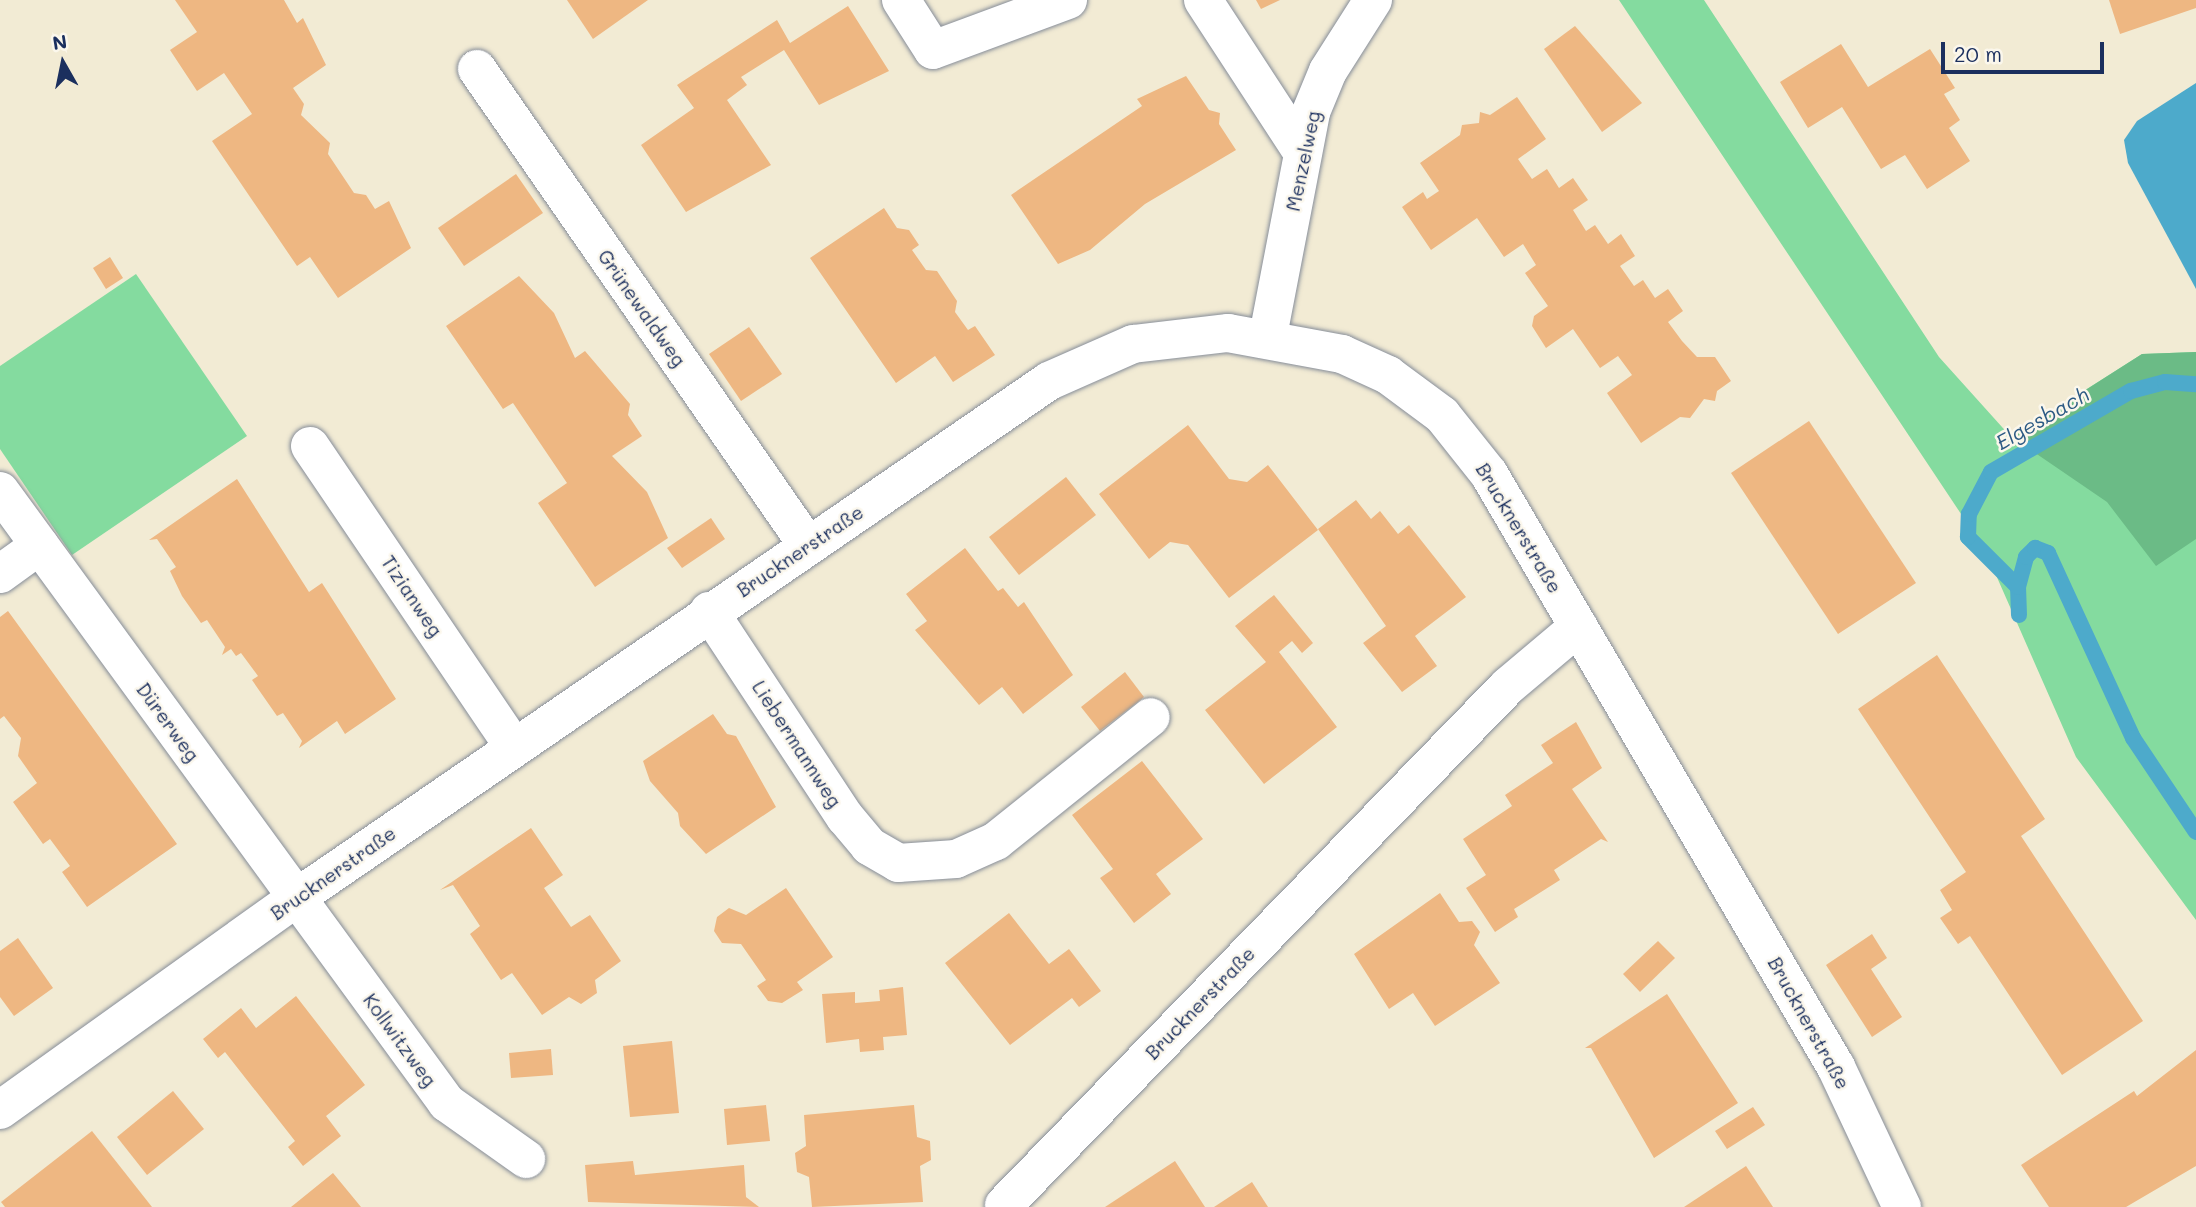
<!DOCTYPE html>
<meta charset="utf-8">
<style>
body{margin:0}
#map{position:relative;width:2196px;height:1207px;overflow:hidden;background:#f2ebd4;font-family:Mali,sans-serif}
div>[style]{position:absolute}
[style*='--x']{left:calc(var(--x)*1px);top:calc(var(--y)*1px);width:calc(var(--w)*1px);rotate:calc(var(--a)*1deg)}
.green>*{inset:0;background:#84db9f}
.forest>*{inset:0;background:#6bbb86}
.water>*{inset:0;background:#4daacb}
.stream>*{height:16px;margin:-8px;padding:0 8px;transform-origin:8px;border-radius:8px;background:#4daacb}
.building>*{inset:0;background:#eeb782}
.roads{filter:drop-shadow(0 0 2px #868d99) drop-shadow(0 0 2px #868d99)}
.minor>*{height:38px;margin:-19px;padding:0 19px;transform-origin:19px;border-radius:19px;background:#fff}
span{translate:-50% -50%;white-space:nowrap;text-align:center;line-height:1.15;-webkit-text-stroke:5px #fbf7ec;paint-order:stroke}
.street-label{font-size:19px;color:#1b2f5e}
.water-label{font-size:21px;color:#2c5a84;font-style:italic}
.north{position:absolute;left:28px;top:28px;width:70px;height:70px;-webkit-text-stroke:5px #fbf7ec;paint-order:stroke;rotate:351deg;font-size:19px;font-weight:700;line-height:28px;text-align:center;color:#1b2f5e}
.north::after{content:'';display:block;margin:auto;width:24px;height:32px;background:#1b2f5e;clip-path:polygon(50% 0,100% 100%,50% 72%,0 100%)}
.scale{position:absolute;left:1941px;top:42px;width:163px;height:32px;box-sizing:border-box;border:4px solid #1b2f5e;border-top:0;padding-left:9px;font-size:21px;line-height:24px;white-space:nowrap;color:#1b2f5e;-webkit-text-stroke:5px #fbf7ec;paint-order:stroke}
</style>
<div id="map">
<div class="green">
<div style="clip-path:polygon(1619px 0,1704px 0,1939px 357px,2011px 437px,2142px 354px,2196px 352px,2196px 920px,2076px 757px,1985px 550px)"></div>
<div style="clip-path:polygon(136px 274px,247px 436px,72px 555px,0 449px,0 366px)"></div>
</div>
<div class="forest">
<div style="clip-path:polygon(2196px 352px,2196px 539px,2156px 566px,2107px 502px,2012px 437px,2142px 354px)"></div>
</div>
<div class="water">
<div style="clip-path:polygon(2196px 83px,2196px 289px,2128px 163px,2124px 140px,2137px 121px)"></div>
</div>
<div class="stream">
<div style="--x:2018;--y:587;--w:31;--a:-75"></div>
<div style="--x:2026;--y:557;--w:13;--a:-45"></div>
<div style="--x:2035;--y:548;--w:14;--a:21"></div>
<div style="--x:2048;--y:553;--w:204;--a:65.3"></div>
<div style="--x:2133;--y:738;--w:113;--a:56.2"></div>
<div style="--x:2019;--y:615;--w:28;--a:-92"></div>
<div style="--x:2018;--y:587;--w:71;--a:-135"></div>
<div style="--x:1968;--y:537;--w:23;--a:-88"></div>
<div style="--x:1969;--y:514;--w:47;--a:-62.4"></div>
<div style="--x:1991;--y:472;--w:162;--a:-30.1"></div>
<div style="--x:2131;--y:391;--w:35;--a:-15"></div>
<div style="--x:2165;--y:382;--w:31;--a:4"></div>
</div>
<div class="building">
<div style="clip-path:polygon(175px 0,284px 0,297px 23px,303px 18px,326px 65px,293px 88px,304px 104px,301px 115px,330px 143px,328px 154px,354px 193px,366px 195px,375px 209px,389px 201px,411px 248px,338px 298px,310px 257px,297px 266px,212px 141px,252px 114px,224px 73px,197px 91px,170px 50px,197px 32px)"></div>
<div style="clip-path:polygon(567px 0,648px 0,593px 39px)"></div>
<div style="clip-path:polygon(1256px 0,1280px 0,1261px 9px)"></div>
<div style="clip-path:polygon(2109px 0,2196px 0,2196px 8px,2120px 34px)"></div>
<div style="clip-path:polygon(848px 6px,889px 71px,819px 105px,784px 50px,741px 77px,747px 85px,727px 100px,771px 165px,686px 212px,641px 145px,694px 108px,677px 85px,777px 20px,790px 43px)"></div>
<div style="clip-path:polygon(1575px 26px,1642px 103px,1602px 132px,1544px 49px)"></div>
<div style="clip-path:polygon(1841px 44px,1868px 87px,1930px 49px,1955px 88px,1944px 94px,1960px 120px,1949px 128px,1970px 161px,1927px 189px,1905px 155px,1881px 169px,1842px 107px,1808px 128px,1780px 82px)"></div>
<div style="clip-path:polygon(1186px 76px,1209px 110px,1220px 113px,1219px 124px,1236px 150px,1145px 204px,1090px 250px,1058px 264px,1011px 195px,1142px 106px,1137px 99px)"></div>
<div style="clip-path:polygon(1517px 97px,1546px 139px,1518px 159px,1532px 179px,1547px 169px,1559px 188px,1573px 178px,1588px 200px,1573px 210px,1586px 231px,1595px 225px,1608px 244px,1621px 234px,1635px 256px,1620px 266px,1634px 286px,1643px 280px,1655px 298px,1668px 289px,1683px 311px,1668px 322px,1682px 341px,1697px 357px,1715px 357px,1731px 381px,1717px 391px,1715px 401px,1704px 399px,1690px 418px,1680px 417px,1641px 443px,1607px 393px,1632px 375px,1618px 356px,1600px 368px,1573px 329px,1546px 348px,1532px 326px,1534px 316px,1548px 306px,1525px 273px,1536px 265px,1523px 244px,1504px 257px,1477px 218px,1431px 250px,1402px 207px,1423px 192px,1427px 199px,1439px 191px,1420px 163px,1460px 135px,1462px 125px,1479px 123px,1480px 112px,1490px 115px)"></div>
<div style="clip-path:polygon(516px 174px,543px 213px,464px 266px,438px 228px)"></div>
<div style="clip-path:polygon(884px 208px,897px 228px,909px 230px,919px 245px,912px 250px,926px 270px,937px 271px,957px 301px,955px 312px,968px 330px,975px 326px,995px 355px,953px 382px,935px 356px,896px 383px,810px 258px)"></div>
<div style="clip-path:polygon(110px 257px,123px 278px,106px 289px,93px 268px)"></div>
<div style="clip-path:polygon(519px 276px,554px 313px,575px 358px,585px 351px,630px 404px,628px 415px,642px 436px,612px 456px,647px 492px,668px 538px,595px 587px,538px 503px,567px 483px,513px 403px,503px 409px,446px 326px)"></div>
<div style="clip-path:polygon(749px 327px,782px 374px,741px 401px,709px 354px)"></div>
<div style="clip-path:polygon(1809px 421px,1916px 583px,1838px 634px,1731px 473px)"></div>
<div style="clip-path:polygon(1188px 425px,1229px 479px,1247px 482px,1268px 465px,1318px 530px,1229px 598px,1188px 545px,1170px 542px,1149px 559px,1099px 494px)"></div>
<div style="clip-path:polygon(1066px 477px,1096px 515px,1019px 575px,989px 537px)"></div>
<div style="clip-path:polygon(237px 479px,309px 592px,322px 583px,396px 699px,345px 734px,337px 721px,299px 748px,302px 741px,283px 713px,277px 716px,252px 680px,258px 676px,241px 653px,236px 656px,231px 649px,222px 655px,225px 647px,207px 620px,201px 623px,182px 596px,170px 571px,176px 567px,157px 539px,149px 540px)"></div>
<div style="clip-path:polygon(1356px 500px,1371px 519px,1380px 511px,1398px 534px,1409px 525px,1466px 597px,1415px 636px,1437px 666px,1402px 692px,1363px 643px,1386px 626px,1318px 529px)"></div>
<div style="clip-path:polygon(711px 518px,725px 539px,682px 568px,667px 548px)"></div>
<div style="clip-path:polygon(965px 548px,998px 591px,1003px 588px,1018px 607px,1024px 602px,1073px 675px,1023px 714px,1002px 687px,979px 705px,915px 630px,927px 621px,906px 594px)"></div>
<div style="clip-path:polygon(1274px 595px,1313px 643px,1302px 653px,1292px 641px,1279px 652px,1337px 727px,1264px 784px,1205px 710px,1266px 662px,1235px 626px)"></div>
<div style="clip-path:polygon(8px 611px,177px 844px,87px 907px,62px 872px,70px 866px,50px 839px,43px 844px,13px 802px,37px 783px,18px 756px,21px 738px,4px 716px,0 719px,0 617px)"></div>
<div style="clip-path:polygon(1937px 655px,2045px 819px,2021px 836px,2143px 1021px,2062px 1075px,1970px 936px,1958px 944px,1940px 918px,1952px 910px,1940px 890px,1966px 872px,1858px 709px)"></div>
<div style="clip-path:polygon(1125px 672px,1144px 697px,1100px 731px,1081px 707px)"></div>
<div style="clip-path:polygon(713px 714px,727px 734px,736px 736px,776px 807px,706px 854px,680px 826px,678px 813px,650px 781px,643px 761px)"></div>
<div style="clip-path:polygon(1576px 722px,1602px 768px,1572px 789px,1608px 842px,1601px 839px,1554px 870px,1560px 880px,1514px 909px,1518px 917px,1495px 932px,1466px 888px,1486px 875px,1463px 839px,1512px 806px,1505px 795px,1553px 763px,1541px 745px)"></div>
<div style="clip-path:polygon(1142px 761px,1203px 839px,1156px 874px,1171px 894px,1134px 923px,1100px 878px,1113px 869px,1072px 815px)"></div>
<div style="clip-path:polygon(531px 828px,563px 875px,544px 888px,571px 927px,590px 915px,621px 961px,595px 980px,597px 993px,581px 1004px,569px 997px,542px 1015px,512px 973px,501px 980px,470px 934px,480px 926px,453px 885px,440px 890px)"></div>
<div style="clip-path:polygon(786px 888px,833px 957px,797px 982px,803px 990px,782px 1003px,768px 1001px,757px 986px,766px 980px,741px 944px,722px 943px,714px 931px,717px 917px,729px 908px,746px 915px)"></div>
<div style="clip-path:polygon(1440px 893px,1459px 922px,1472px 921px,1480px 932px,1474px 945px,1500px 983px,1435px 1026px,1413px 993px,1389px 1009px,1354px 954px)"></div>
<div style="clip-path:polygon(1009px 913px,1049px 964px,1069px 949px,1101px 991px,1079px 1007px,1072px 998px,1010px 1045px,945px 963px)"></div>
<div style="clip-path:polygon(1872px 934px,1887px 958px,1871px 969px,1902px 1017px,1872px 1037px,1826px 965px)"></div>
<div style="clip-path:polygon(18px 938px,53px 988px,14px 1016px,0 997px,0 951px)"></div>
<div style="clip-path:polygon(1658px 941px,1675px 958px,1640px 992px,1623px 974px)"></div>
<div style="clip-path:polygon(903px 987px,907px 1035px,883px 1037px,884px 1050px,860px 1052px,859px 1039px,826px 1043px,822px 994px,855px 992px,855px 1003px,880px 1001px,879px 990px)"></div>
<div style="clip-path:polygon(1667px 994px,1738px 1103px,1654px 1158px,1591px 1048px,1585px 1048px)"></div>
<div style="clip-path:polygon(296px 996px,365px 1085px,326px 1116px,341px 1136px,303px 1166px,288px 1147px,295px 1141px,225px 1052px,218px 1058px,203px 1039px,241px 1008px,256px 1028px)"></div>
<div style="clip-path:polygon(672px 1041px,679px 1113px,630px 1117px,623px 1046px)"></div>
<div style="clip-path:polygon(551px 1049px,553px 1075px,511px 1078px,509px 1053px)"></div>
<div style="clip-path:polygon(2196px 1050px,2196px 1166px,2126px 1207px,2049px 1207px,2021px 1165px,2134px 1091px,2137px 1096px)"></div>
<div style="clip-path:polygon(173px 1091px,204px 1129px,147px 1175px,117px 1137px)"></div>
<div style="clip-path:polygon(766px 1105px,770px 1141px,727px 1145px,724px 1109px)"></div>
<div style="clip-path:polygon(914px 1105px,917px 1137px,930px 1141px,931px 1160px,920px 1166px,923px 1202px,812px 1207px,809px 1177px,797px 1172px,795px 1153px,806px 1146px,804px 1115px)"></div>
<div style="clip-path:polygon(1753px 1107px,1765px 1125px,1727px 1149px,1715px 1131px)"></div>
<div style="clip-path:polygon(92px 1131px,152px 1207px,5px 1207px,1px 1202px)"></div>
<div style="clip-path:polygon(633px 1161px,635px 1175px,744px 1165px,746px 1197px,759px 1207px,588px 1202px,585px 1165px)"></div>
<div style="clip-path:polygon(1175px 1161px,1205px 1207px,1105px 1207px)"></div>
<div style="clip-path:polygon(1746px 1166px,1773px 1207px,1684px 1207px)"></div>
<div style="clip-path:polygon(333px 1173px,361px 1207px,291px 1207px,296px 1203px)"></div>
<div style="clip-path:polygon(1252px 1182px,1268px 1207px,1214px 1207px)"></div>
</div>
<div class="roads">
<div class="minor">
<div style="--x:901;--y:0;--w:59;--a:57.4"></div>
<div style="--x:933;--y:50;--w:144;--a:-20.3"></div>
<div style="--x:1203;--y:0;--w:181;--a:56.9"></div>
<div style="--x:477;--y:69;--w:581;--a:55.24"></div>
<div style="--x:1268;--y:336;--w:228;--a:-79.1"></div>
<div style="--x:1311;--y:112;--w:44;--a:-67.5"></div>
<div style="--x:1328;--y:71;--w:84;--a:-57.6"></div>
<div style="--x:310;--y:446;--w:364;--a:55.9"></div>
<div style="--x:0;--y:491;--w:758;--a:53.86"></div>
<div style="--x:447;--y:1103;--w:97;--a:35.3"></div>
<div style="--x:0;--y:574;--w:49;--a:-35.9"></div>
<div style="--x:709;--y:611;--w:247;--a:56.6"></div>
<div style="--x:845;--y:817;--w:38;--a:50"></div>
<div style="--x:869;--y:846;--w:34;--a:30"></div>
<div style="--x:898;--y:863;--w:58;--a:-3.9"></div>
<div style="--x:956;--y:859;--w:44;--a:-24.2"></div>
<div style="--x:996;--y:841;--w:198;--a:-38.7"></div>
<div style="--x:0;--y:1110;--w:364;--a:-35.6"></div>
<div style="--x:296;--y:898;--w:913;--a:-34.47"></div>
<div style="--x:1049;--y:381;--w:92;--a:-23.8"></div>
<div style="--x:1133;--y:344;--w:96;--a:-6.6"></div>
<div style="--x:1228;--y:333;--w:116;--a:10.4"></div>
<div style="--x:1342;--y:354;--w:51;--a:24.5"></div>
<div style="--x:1388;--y:375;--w:67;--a:36.5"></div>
<div style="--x:1442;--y:415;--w:75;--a:51.5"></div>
<div style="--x:1489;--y:474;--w:687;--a:59.67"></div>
<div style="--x:1836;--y:1067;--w:155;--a:64.8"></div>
<div style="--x:1004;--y:1205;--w:723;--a:-45.84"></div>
<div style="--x:1508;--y:686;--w:92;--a:-40.1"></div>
</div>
</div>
<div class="street-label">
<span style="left:1303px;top:161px;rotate:-78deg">Menzelweg</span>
<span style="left:642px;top:308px;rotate:55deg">Grünewaldweg</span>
<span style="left:1519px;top:528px;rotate:59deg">Brucknerstraße</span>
<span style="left:800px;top:551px;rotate:-34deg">Brucknerstraße</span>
<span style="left:412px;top:596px;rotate:56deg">Tizianweg</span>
<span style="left:168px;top:722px;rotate:54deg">Dürerweg</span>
<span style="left:797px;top:744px;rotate:57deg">Liebermannweg</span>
<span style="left:333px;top:873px;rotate:-35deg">Brucknerstraße</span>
<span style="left:1200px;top:1003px;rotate:-46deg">Brucknerstraße</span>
<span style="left:1809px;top:1023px;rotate:61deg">Brucknerstraße</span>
<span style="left:400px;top:1040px;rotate:54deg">Kollwitzweg</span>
</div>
<div class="water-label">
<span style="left:2042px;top:418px;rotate:-30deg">Elgesbach</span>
</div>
<div class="north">N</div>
<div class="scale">20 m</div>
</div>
